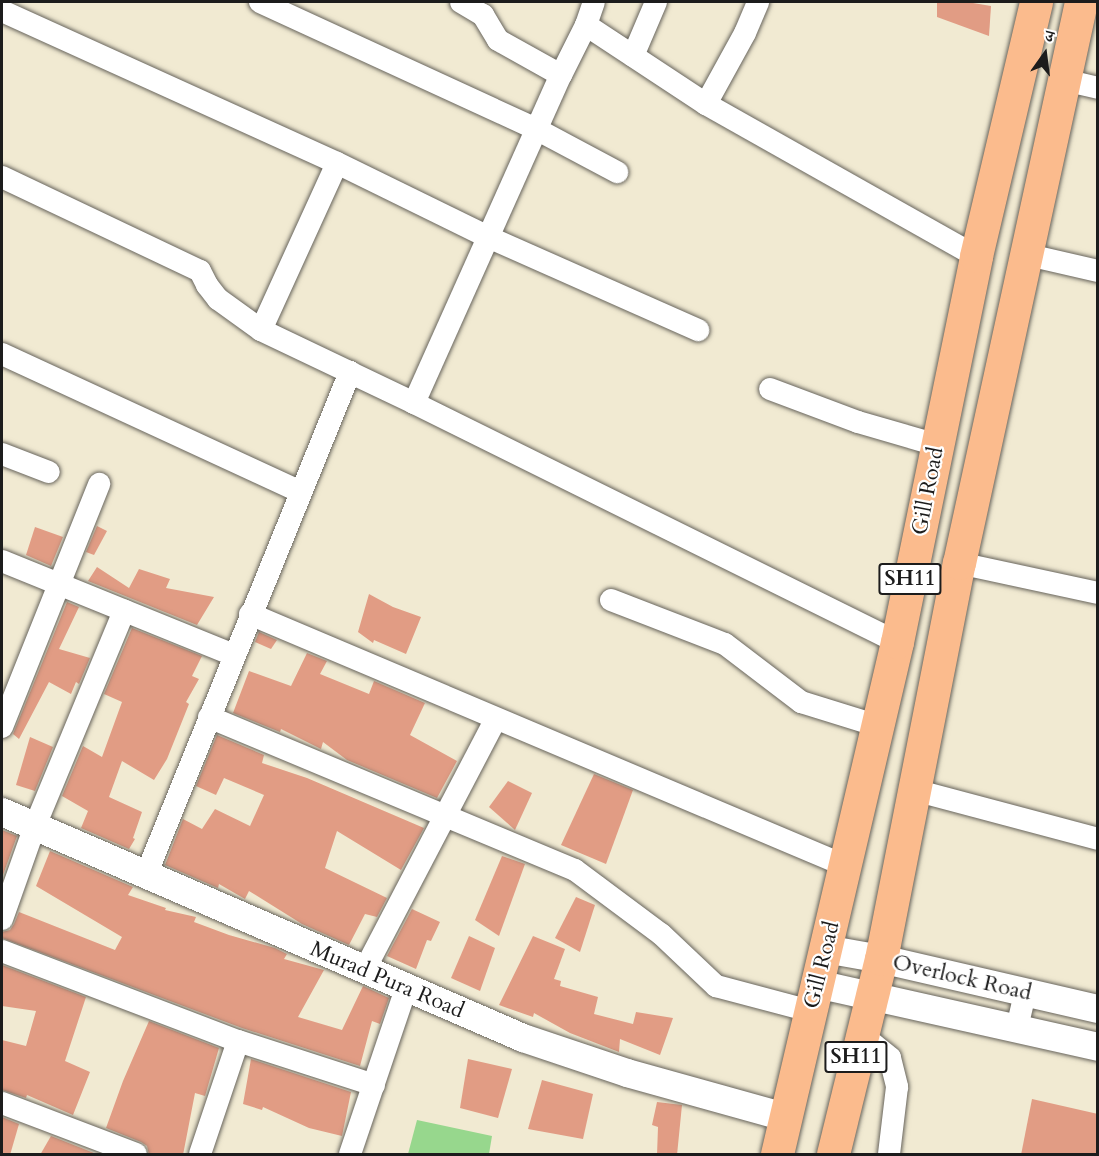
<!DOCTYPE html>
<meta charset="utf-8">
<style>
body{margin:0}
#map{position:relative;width:1099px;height:1156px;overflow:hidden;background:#f1ead2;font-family:Cardo,"Noto Serif Devanagari",serif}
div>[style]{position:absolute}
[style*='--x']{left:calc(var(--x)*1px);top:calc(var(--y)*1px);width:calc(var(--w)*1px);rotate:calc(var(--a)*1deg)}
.green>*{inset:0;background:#97d78d}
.building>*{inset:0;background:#e19c84}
.roads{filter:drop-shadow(0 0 2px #67645c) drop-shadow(0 0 2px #67645c)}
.minor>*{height:22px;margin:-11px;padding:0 11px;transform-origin:11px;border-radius:11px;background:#fff}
.tertiary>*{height:28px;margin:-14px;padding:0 14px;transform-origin:14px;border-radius:14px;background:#fff}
.primary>*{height:33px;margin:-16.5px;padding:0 16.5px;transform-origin:16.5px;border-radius:16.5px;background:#fbbb8d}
span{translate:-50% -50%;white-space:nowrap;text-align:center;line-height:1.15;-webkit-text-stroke:4.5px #fff;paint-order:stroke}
.shield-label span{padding:2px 4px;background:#fff;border:2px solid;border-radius:4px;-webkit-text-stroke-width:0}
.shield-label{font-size:21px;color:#1c1c1c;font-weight:700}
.street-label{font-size:22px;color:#1c1c1c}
.frame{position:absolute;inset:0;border:3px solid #1c1c1c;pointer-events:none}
.north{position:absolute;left:1015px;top:24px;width:60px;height:60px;-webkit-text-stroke:4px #fff;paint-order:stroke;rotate:14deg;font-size:16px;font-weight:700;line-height:24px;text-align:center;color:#1c1c1c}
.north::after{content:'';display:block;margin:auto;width:21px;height:27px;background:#1c1c1c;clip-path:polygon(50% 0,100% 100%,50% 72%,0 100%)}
</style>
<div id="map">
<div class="green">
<div style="clip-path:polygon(417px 1120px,492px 1136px,489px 1154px,408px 1154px)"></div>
</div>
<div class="building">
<div style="clip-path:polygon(937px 2px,967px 2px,991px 6px,989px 36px,937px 17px)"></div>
<div style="clip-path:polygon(97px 526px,107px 531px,94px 555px,86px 552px)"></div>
<div style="clip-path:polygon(35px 527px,63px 537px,51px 566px,26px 555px)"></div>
<div style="clip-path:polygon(97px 567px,129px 588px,139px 569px,170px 579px,166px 588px,214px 597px,197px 625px,88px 581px)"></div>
<div style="clip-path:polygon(369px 594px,393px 607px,421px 617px,406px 654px,374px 640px,373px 643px,358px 632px)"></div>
<div style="clip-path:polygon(67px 602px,79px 607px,59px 649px,90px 658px,79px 684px,76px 682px,71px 694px,49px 682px,19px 739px,13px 734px)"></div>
<div style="clip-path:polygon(132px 628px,202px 656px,192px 676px,199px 679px,186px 702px,189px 704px,167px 759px,154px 780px,122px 761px,109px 797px,142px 812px,133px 838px,135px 839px,129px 849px,81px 828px,88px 811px,62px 796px,83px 746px,102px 757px,122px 702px,104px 694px)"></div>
<div style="clip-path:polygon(259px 632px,277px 640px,271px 649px,255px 642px)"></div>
<div style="clip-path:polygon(307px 653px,327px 661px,320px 674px,369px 694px,374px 681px,425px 703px,410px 735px,457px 761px,437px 798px,347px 760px,323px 742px,321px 749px,281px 729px,280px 732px,233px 713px,249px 671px,291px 686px)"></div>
<div style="clip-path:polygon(217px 735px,264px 755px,262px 763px,307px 778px,424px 828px,401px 870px,337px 831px,325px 868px,387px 898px,377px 917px,365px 914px,349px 945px,302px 924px,249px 891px,245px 899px,219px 884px,218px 888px,165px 865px,183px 819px,202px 829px,215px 809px,250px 826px,264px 795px,224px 778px,216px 795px,196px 786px)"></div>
<div style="clip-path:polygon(30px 737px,53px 747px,35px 791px,16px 785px)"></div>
<div style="clip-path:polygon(594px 774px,633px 790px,606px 864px,561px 845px)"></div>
<div style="clip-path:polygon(508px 781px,532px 793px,515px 830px,489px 807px)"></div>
<div style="clip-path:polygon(2px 830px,17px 836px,3px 875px,2px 875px)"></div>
<div style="clip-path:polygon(50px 851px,133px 887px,128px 895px,166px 908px,165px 910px,196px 917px,194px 922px,229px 935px,275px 948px,287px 954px,284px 959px,324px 970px,298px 1017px,342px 1030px,363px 986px,389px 998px,380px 1024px,372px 1021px,360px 1066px,242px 1028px,2px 938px,2px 932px,10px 930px,14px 924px,19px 912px,115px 950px,122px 937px,36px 886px)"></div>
<div style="clip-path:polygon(502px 856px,525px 864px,499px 936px,475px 920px)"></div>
<div style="clip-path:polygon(576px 897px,595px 905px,580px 952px,555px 938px)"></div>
<div style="clip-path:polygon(412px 909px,440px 922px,431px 941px,427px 940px,416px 969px,387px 956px)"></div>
<div style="clip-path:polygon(469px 936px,495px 948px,480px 991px,451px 978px)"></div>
<div style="clip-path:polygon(533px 936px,565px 949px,554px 979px,561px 981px,560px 986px,598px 997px,594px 1014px,633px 1024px,636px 1012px,673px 1018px,660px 1055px,620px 1039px,619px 1052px,570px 1033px,534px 1013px,533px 1017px,499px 1005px)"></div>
<div style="clip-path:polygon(2px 965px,86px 997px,65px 1061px,90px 1072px,73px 1115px,27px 1095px,26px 1098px,2px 1090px,2px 1040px,26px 1046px,36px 1011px,2px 1006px)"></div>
<div style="clip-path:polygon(149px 1021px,219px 1048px,205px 1096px,195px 1093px,183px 1155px,149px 1155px,147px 1146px,141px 1142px,106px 1128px,123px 1081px)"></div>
<div style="clip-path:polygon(251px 1059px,351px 1092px,342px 1136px,309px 1128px,263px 1107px,262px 1110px,243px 1104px)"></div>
<div style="clip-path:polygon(468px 1059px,512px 1069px,498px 1118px,460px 1108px)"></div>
<div style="clip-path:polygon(542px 1080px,593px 1094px,583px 1139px,528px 1129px)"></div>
<div style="clip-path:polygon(1032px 1099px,1098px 1114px,1098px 1155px,1021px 1155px)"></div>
<div style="clip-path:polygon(657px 1102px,682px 1105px,677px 1155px,657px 1155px,658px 1127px,652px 1125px)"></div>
<div style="clip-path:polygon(2px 1117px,19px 1124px,10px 1155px,2px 1155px)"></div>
<div style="clip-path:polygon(51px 1136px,99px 1155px,40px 1155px)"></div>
</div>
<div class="roads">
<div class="minor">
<div style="--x:260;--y:2;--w:304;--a:24.7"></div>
<div style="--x:536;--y:129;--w:92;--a:28"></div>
<div style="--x:461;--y:2;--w:26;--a:31"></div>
<div style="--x:483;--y:15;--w:29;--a:59"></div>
<div style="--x:498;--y:40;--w:72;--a:29.1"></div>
<div style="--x:2;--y:11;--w:368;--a:24.4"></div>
<div style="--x:337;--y:163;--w:168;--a:26.1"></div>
<div style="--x:488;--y:237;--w:230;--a:23.9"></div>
<div style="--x:586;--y:25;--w:144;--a:33.4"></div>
<div style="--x:706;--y:104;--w:310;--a:29.4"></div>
<div style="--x:633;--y:56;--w:59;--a:-66.9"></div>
<div style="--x:1064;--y:80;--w:35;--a:13"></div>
<div style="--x:706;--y:104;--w:81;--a:-61.2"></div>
<div style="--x:745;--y:33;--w:34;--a:-67"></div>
<div style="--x:2;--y:177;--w:219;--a:25.4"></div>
<div style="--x:200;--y:271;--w:16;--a:63"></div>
<div style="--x:207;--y:285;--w:18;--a:52"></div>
<div style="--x:218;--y:299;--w:53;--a:35.8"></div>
<div style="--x:261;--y:330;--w:170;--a:25.5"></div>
<div style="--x:414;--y:403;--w:539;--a:26.33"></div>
<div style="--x:1024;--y:254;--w:76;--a:12.9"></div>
<div style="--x:261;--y:330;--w:183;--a:-65.5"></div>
<div style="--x:2;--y:354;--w:328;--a:24.8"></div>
<div style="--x:770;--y:389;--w:94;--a:20.6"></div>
<div style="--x:858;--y:422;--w:82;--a:16.2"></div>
<div style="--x:414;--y:403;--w:359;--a:-65.9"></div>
<div style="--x:561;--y:75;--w:56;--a:-63.4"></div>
<div style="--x:586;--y:25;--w:24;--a:-71"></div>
<div style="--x:2;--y:454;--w:50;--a:21"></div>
<div style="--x:2;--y:561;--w:250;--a:22.1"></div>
<div style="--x:959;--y:563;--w:142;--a:12.2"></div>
<div style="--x:611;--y:600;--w:122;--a:21.1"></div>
<div style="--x:725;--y:644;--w:96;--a:37.3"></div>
<div style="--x:801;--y:702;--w:81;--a:17.3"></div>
<div style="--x:250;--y:614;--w:647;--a:22.92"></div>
<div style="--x:209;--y:717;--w:397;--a:22.7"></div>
<div style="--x:575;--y:870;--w:107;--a:36.7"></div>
<div style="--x:661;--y:934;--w:76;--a:43.4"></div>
<div style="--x:716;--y:986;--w:97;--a:14.9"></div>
<div style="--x:2;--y:727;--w:262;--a:-68.2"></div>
<div style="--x:914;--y:790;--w:190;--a:14.9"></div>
<div style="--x:146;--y:875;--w:543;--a:-67.92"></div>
<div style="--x:2;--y:919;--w:99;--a:-70.5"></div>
<div style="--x:35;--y:826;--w:233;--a:-67.5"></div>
<div style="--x:2;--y:951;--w:253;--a:20.9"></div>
<div style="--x:238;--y:1041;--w:143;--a:17.9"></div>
<div style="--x:364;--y:971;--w:284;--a:-62.4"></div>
<div style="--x:1017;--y:1028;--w:37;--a:-77"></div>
<div style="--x:862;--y:1035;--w:36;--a:39"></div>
<div style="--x:890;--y:1058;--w:30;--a:76"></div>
<div style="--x:897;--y:1087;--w:67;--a:96.8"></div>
<div style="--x:2;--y:1103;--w:143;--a:20.8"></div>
<div style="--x:200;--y:1154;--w:119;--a:-71.4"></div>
<div style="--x:350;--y:1154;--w:174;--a:-71.3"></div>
</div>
<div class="tertiary">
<div style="--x:2;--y:812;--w:568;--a:23.45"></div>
<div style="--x:523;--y:1038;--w:110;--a:18.6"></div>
<div style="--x:627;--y:1073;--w:164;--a:15.6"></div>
<div style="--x:825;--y:949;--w:57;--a:10.1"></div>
<div style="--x:881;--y:959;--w:223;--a:13"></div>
<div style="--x:817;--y:984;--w:288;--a:12.6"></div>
</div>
<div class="primary">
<div style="--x:777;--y:1154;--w:526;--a:-76.81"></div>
<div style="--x:897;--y:642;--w:394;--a:-78.4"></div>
<div style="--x:976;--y:256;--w:261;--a:-76.7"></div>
<div style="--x:833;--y:1154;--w:201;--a:-76.2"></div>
<div style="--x:881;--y:959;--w:404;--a:-78.9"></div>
<div style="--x:959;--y:563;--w:574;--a:-77.73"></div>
</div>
</div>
<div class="shield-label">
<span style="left:910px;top:579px">SH11</span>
<span style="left:856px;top:1057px">SH11</span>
</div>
<div class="street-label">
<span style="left:928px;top:491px;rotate:-79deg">Gill Road</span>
<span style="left:822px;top:965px;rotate:-76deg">Gill Road</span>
<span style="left:962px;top:978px;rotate:13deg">Overlock Road</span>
<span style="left:387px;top:980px;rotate:23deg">Murad Pura Road</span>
</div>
<div class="frame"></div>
<div class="north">उ</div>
</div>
